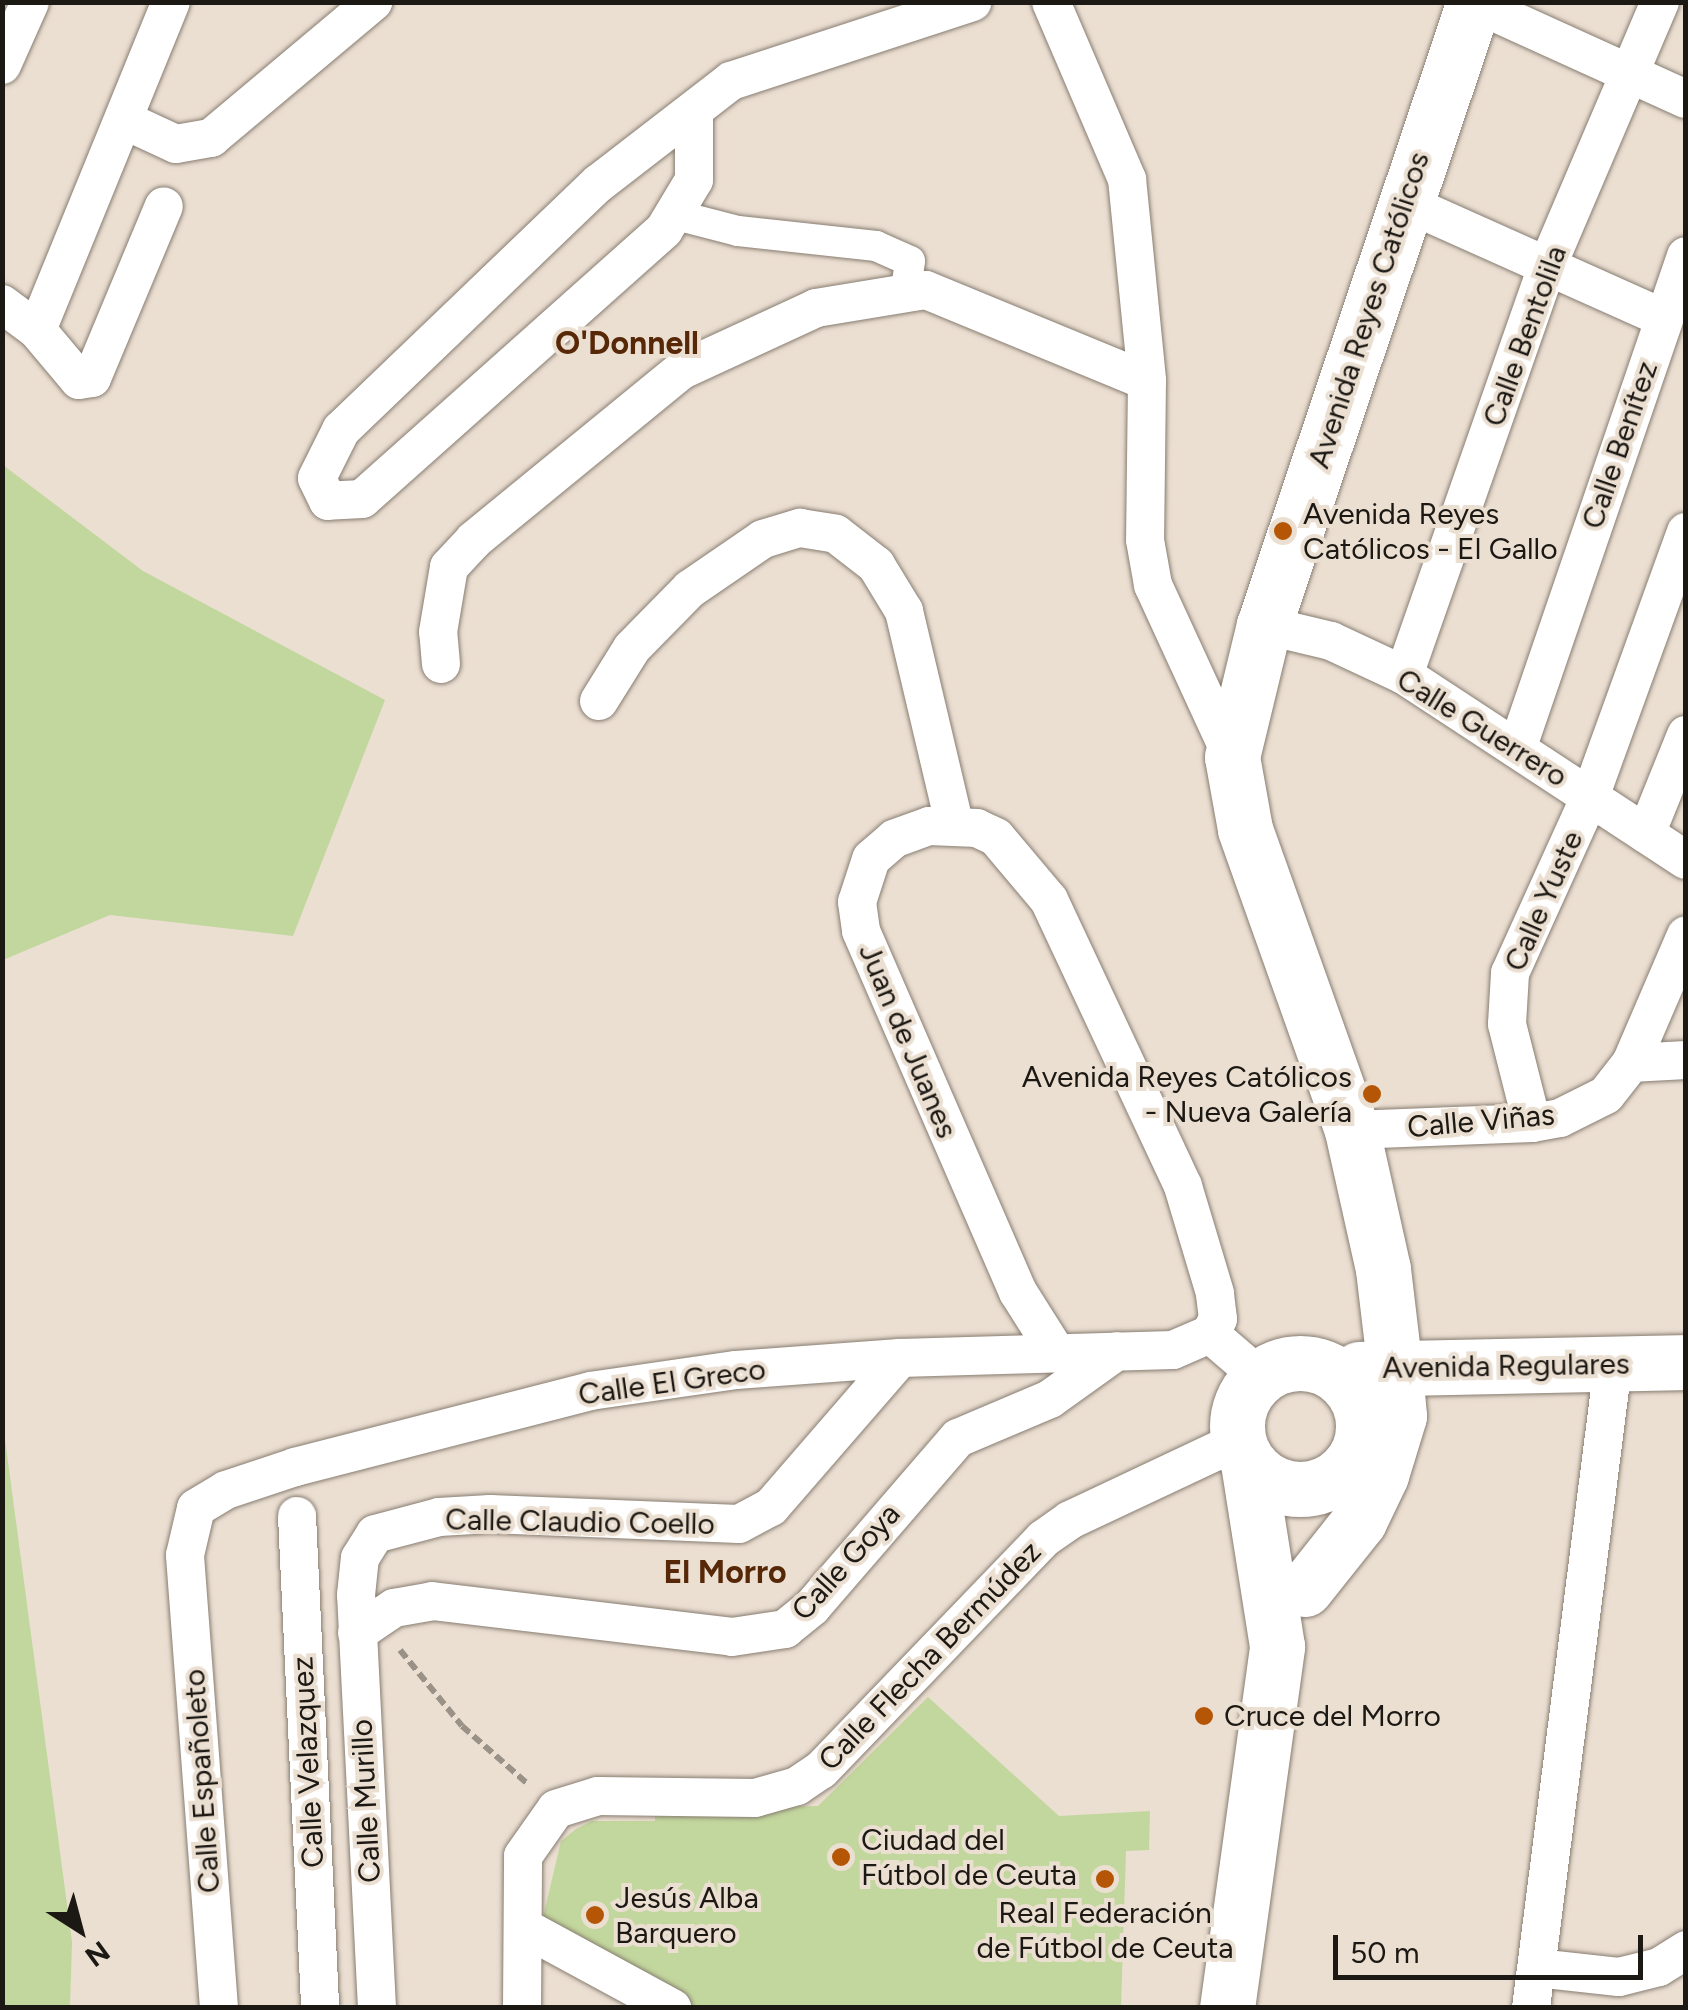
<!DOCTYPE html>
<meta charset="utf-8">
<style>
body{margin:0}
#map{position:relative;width:1688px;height:2010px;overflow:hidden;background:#ebdfd2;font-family:Figtree,sans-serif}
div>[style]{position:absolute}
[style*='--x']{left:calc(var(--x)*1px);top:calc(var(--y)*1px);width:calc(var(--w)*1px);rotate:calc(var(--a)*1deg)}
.green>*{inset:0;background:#c2d79d}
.path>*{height:6px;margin-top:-3px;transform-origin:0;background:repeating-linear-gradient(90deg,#9a9187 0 10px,transparent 0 15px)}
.roads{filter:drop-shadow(0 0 2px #887d71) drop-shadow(0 0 2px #887d71)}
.pedestrian>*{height:30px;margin:-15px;padding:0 15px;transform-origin:15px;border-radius:15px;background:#fff}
.minor>*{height:38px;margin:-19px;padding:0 19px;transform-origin:19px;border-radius:19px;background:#fff}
.secondary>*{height:55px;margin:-27.5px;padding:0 27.5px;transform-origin:27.5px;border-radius:27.5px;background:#fff}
.secondary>.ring{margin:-27.5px;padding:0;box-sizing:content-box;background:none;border:55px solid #fff;border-radius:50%}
.dots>*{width:28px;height:28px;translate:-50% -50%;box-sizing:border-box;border:5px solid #ebdfd2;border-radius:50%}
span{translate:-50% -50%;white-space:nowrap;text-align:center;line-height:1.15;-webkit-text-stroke:8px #ebdfd2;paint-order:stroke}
.street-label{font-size:30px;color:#1c1813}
.poi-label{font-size:30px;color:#1c1813}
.left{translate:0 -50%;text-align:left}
.right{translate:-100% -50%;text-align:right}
.neighbourhood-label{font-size:32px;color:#562807;font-weight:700}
.frame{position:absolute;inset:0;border:5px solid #1c1813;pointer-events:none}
.north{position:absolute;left:30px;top:1880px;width:100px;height:100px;-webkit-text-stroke:8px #ebdfd2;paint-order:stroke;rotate:144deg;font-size:28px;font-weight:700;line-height:40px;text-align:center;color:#1c1813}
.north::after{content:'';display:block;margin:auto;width:35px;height:45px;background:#1c1813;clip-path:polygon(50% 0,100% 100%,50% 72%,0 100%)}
.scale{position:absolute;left:1333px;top:1935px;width:310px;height:45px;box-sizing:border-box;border:5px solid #1c1813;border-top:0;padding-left:12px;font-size:30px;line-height:35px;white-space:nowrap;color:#1c1813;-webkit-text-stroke:8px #ebdfd2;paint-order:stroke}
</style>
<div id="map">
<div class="green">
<div style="clip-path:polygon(3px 465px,143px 571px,385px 700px,293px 936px,110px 915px,3px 960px)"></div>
<div style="clip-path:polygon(3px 1424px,72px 1942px,70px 2007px,3px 2007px)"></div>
<div style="clip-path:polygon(928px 1697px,1059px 1816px,1150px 1811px,1149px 1850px,1126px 1851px,1121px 2007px,683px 2007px,541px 1926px,561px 1841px,576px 1829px,592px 1821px,655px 1821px,655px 1810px,818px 1806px)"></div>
</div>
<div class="path">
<div style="--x:400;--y:1650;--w:98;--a:50.8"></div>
<div style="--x:462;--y:1726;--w:89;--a:41.4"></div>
</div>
<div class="roads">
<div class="pedestrian">
<div style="--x:676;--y:215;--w:64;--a:14.5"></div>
<div style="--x:738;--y:231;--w:139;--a:6.2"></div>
<div style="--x:876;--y:246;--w:37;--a:24"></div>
<div style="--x:910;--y:261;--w:28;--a:98"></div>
</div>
<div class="minor">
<div style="--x:1051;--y:2;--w:193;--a:66.8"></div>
<div style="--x:1127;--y:179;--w:203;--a:84.3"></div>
<div style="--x:1147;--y:381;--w:159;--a:90.7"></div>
<div style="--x:1145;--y:540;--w:46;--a:79.9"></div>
<div style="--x:1153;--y:585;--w:189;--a:65.3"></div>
<div style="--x:1474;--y:3;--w:233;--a:24.4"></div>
<div style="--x:2;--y:65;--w:69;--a:-66"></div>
<div style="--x:694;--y:114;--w:66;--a:90"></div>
<div style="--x:694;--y:180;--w:58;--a:121"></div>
<div style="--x:664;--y:230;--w:404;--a:138.3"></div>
<div style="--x:362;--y:499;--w:34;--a:177"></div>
<div style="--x:328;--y:501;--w:25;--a:-116"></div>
<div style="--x:317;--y:478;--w:54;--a:-63.4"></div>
<div style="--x:341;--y:430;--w:357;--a:-43.8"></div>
<div style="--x:599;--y:183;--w:167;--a:-37.7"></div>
<div style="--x:731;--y:81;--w:254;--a:-18.1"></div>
<div style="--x:124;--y:120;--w:57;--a:24.8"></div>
<div style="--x:176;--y:144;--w:36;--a:-10"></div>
<div style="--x:211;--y:138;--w:212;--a:-40"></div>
<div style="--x:1404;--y:202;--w:284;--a:24.1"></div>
<div style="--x:2;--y:304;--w:44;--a:36.6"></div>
<div style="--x:37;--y:330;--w:65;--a:50"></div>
<div style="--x:79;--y:380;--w:13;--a:-9"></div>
<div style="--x:92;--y:378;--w:186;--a:-67.3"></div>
<div style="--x:37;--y:330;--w:354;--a:-67.8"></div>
<div style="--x:1264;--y:625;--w:69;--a:13.4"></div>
<div style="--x:1331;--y:641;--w:81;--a:25"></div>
<div style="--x:1404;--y:675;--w:337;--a:33.3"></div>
<div style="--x:441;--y:664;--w:32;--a:-95"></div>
<div style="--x:438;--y:632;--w:66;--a:-80.4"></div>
<div style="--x:449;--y:567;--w:37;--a:-47"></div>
<div style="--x:474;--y:540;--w:269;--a:-39.3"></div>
<div style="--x:682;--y:370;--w:148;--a:-24.8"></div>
<div style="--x:816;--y:308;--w:111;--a:-9.3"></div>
<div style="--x:926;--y:290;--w:239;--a:22.4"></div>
<div style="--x:1404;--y:675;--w:438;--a:-70.7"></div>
<div style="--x:1549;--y:262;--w:283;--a:-66.9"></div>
<div style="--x:599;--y:701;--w:62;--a:-58.1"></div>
<div style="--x:632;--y:648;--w:83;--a:-45.5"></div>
<div style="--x:690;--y:589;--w:88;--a:-34.4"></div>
<div style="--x:763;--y:539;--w:39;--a:-17"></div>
<div style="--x:800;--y:528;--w:36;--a:9"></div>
<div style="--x:836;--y:534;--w:51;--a:37.8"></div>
<div style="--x:876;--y:565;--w:54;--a:58.7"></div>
<div style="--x:904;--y:611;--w:221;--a:76.7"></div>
<div style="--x:1517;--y:749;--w:521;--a:-71.08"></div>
<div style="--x:1646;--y:834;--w:107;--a:-68"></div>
<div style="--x:1631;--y:1063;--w:55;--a:-3.1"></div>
<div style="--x:1532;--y:1123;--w:102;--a:-104.2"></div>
<div style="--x:1507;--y:1024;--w:51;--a:-86.6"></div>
<div style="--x:1510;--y:973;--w:193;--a:-65.6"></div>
<div style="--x:1590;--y:797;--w:282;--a:-70.1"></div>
<div style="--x:1352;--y:1130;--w:180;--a:-2.2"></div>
<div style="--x:1532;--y:1123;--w:28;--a:-10"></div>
<div style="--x:1560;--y:1118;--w:51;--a:-26.6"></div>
<div style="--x:1606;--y:1095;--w:41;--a:-52"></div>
<div style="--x:1631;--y:1063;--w:139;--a:-66.7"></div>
<div style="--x:1210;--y:1334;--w:66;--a:40.7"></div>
<div style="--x:297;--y:1516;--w:493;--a:87.3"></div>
<div style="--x:357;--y:1633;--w:45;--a:-34"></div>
<div style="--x:394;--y:1608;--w:39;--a:-10"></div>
<div style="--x:432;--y:1601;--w:302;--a:6.8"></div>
<div style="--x:732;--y:1637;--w:54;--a:-8.6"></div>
<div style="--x:785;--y:1629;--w:35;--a:-39"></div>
<div style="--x:812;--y:1607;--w:223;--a:-49.2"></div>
<div style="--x:958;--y:1438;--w:100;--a:-23"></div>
<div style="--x:1050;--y:1399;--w:82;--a:-35.6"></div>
<div style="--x:523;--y:1927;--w:170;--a:28.5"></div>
<div style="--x:1537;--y:1968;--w:82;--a:6.3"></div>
<div style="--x:1619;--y:1977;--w:41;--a:-14"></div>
<div style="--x:1659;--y:1967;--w:32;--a:-32"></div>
<div style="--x:219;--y:2008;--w:454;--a:-94.3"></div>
<div style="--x:185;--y:1555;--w:48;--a:-76.8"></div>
<div style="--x:196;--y:1508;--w:35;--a:-31"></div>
<div style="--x:226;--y:1490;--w:73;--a:-18.4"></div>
<div style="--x:295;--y:1467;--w:305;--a:-14.4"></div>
<div style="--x:590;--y:1391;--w:148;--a:-8.2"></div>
<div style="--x:736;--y:1370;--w:164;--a:-4.2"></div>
<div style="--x:900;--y:1358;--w:273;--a:-1.7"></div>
<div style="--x:1173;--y:1350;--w:40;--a:-23.4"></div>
<div style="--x:1210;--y:1334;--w:17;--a:-62"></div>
<div style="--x:1218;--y:1319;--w:26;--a:-97"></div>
<div style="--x:1215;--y:1293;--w:112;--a:-106.7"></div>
<div style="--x:1183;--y:1186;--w:316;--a:-115.1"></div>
<div style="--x:1049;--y:900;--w:82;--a:-130.1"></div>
<div style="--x:996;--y:837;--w:21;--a:-155"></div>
<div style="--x:977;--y:828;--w:48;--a:-177.6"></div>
<div style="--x:929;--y:826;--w:37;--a:160"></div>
<div style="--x:894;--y:839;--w:30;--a:139"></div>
<div style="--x:871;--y:859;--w:45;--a:108"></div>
<div style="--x:857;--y:902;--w:29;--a:82"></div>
<div style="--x:861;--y:931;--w:394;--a:66.5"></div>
<div style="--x:1018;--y:1292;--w:71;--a:57.7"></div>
<div style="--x:377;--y:2008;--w:414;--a:-92.9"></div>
<div style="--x:356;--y:1595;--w:37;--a:-84"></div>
<div style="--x:360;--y:1558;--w:28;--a:-58"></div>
<div style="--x:375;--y:1534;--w:66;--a:-14.9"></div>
<div style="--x:439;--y:1517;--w:51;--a:-3.4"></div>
<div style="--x:490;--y:1514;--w:249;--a:2.3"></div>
<div style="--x:739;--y:1524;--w:36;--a:-28"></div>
<div style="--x:771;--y:1507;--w:197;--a:-49.1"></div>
<div style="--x:522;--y:2008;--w:152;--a:-89.6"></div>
<div style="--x:523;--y:1856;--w:57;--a:-54.9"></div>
<div style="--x:556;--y:1809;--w:44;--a:-17.2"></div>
<div style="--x:598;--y:1796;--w:157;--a:0.7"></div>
<div style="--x:755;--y:1798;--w:44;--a:-15.9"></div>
<div style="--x:797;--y:1786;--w:29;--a:-34"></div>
<div style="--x:821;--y:1770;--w:320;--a:-46.1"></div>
<div style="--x:1043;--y:1539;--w:33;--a:-35"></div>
<div style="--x:1070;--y:1520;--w:186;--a:-25.2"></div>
<div style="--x:1531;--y:2008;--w:648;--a:-82.73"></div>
</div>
<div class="secondary">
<div class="ring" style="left:1237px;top:1363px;width:71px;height:71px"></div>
<div style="--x:1359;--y:1369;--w:327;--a:-1.2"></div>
<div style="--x:1305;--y:1589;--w:87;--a:-51.5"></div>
<div style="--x:1359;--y:1521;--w:51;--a:-64.4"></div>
<div style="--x:1381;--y:1475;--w:62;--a:-73"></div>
<div style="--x:1399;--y:1416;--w:46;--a:-95"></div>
<div style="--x:1395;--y:1370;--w:102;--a:-96.8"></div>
<div style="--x:1383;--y:1269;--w:142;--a:-102.6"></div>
<div style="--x:1352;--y:1130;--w:319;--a:-109.6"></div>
<div style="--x:1245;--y:829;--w:73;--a:-100.2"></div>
<div style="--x:1232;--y:757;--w:136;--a:-76.4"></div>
<div style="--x:1264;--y:625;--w:657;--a:-71.37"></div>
<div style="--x:1227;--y:2008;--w:365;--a:-82.1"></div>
<div style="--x:1277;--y:1646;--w:186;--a:-99"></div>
</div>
</div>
<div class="dots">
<div style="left:1283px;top:531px;background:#b45605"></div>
<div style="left:1372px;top:1094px;background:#b45605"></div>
<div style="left:1204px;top:1716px;background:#b45605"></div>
<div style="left:841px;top:1857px;background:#b45605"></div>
<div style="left:1105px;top:1879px;background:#b45605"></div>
<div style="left:595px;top:1915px;background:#b45605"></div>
</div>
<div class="street-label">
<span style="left:1369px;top:310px;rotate:-72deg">Avenida Reyes Católicos</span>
<span style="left:1525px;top:336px;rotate:-70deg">Calle Bentolila</span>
<span style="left:1620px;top:445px;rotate:-71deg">Calle Benítez</span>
<span style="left:1482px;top:728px;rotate:32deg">Calle Guerrero</span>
<span style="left:1544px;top:901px;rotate:-66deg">Calle Yuste</span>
<span style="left:908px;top:1041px;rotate:67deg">Juan de Juanes</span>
<span style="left:1481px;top:1121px;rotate:-5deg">Calle Viñas</span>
<span style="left:1506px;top:1366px;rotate:-1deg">Avenida Regulares</span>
<span style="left:672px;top:1382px;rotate:-8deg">Calle El Greco</span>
<span style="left:580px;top:1522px;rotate:1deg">Calle Claudio Coello</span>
<span style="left:846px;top:1562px;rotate:-48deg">Calle Goya</span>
<span style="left:930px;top:1656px;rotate:-46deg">Calle Flecha Bermúdez</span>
<span style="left:308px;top:1762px;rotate:-93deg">Calle Velazquez</span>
<span style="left:202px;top:1781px;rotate:-94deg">Calle Españoleto</span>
<span style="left:366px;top:1801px;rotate:-93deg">Calle Murillo</span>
</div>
<div class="poi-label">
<span class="left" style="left:1303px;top:531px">Avenida Reyes<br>Católicos - El Gallo</span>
<span class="right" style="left:1352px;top:1094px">Avenida Reyes Católicos<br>- Nueva Galería</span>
<span class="left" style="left:1224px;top:1716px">Cruce del Morro</span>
<span class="left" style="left:861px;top:1857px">Ciudad del<br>Fútbol de Ceuta</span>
<span class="left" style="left:615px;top:1915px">Jesús Alba<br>Barquero</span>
<span style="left:1105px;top:1930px">Real Federación<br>de Fútbol de Ceuta</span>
</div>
<div class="neighbourhood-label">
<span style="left:627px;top:343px">O'Donnell</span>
<span style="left:725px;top:1572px">El Morro</span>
</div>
<div class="frame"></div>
<div class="north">N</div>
<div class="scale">50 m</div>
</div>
